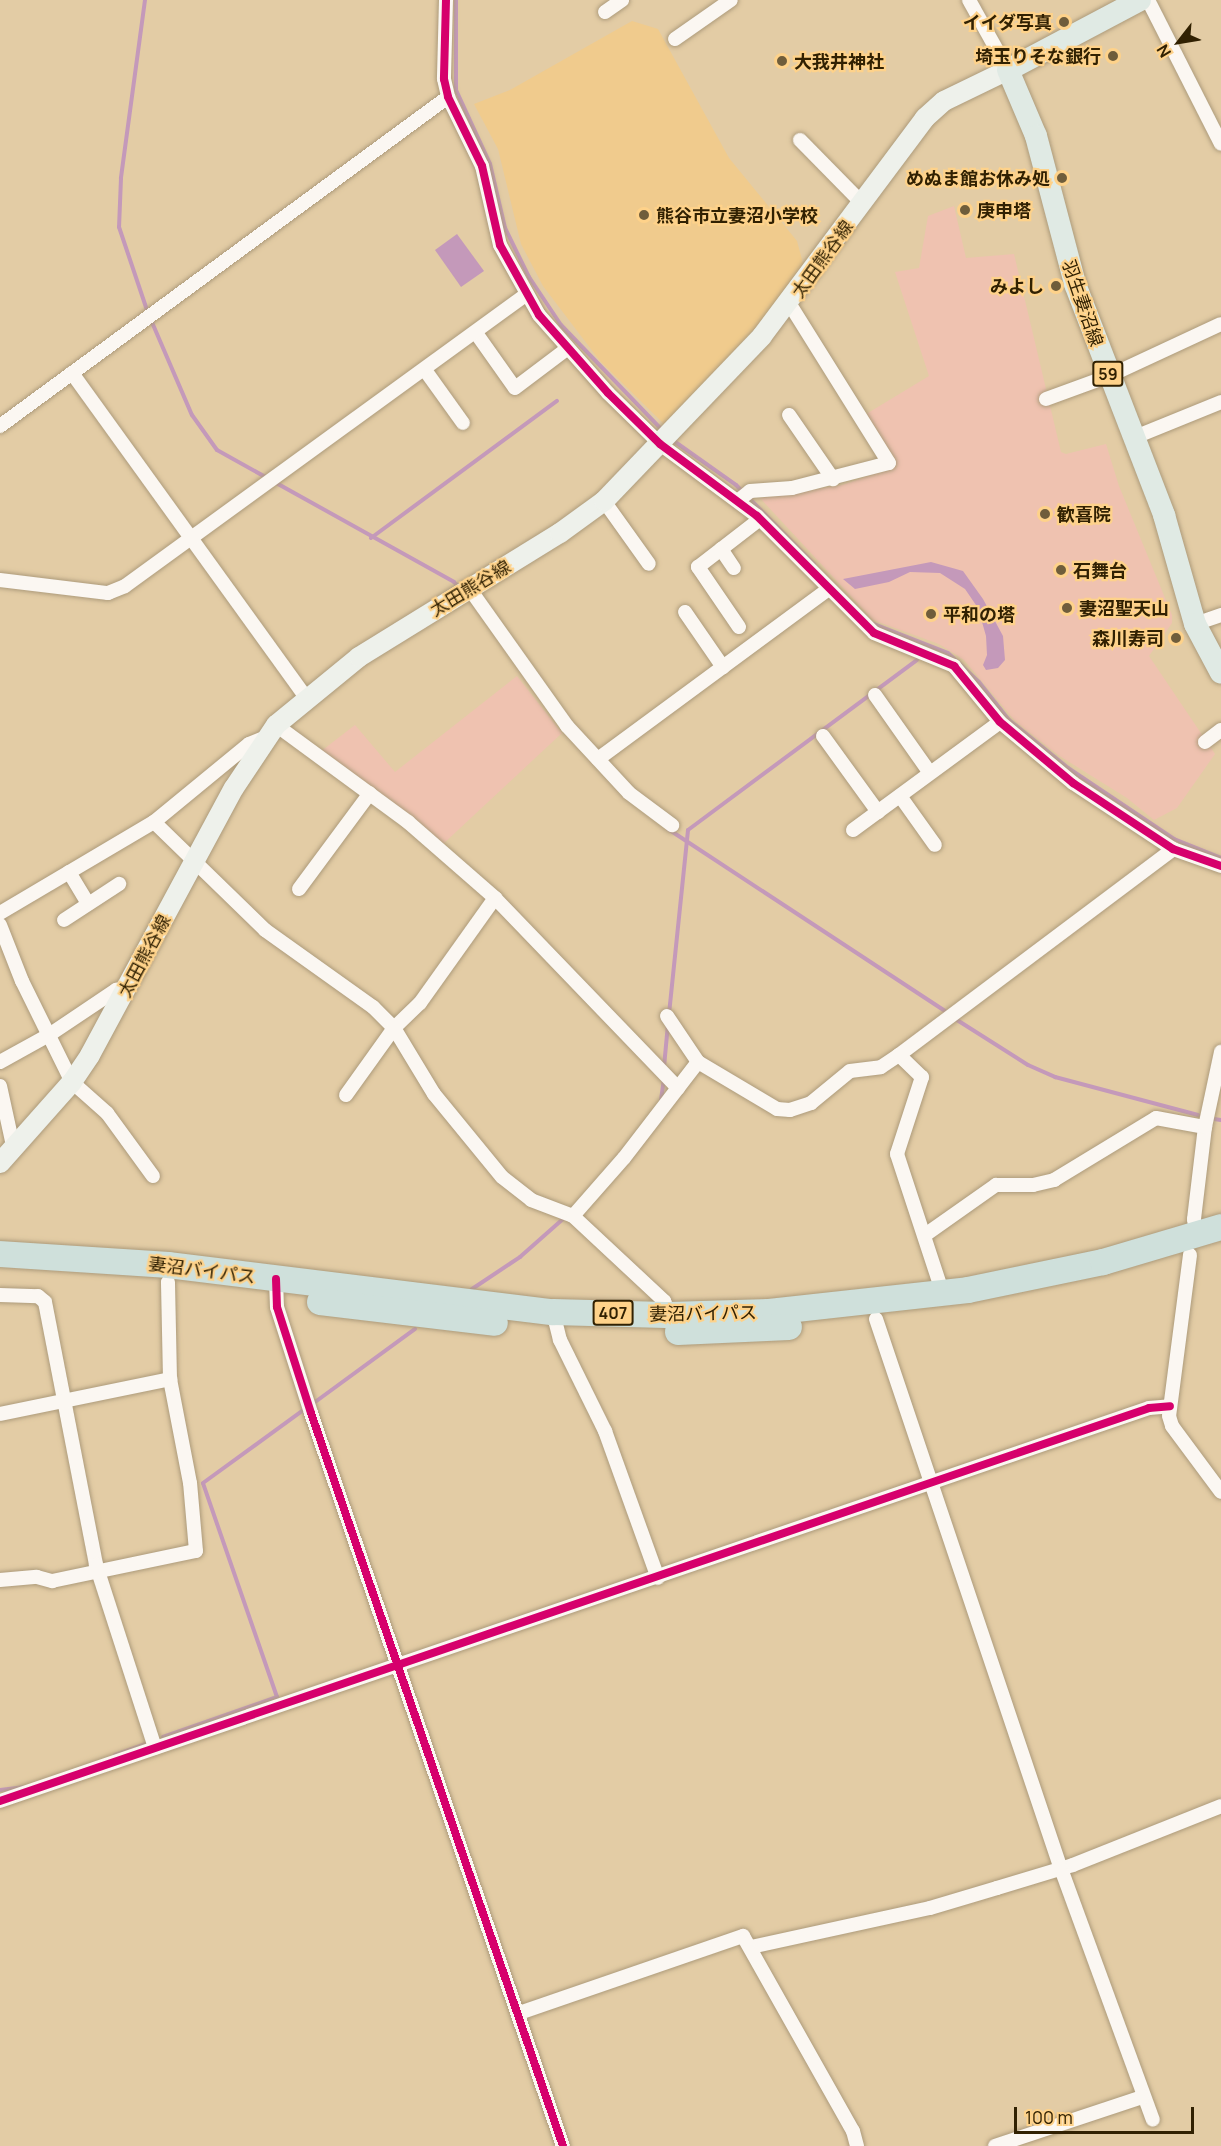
<!DOCTYPE html>
<meta charset="utf-8">
<style>
body{margin:0}
#map{position:relative;width:1221px;height:2146px;overflow:hidden;background:#e3cca5;font-family:Manrope,"Noto Sans JP",sans-serif}
div>[style]{position:absolute}
[style*='--x']{left:calc(var(--x)*1px);top:calc(var(--y)*1px);width:calc(var(--w)*1px);rotate:calc(var(--a)*1deg)}
.built>*{inset:0;background:#f0cb8d}
.green>*{inset:0;background:#efc2b0}
.water>*{inset:0;background:#c499ba}
.stream>*{height:4px;margin:-2px;padding:0 2px;transform-origin:2px;border-radius:2px;background:#c499ba}
.roads{filter:drop-shadow(0 0 2px #ad9b7b) drop-shadow(0 0 2px #ad9b7b)}
.street>*{height:14px;margin:-7px;padding:0 7px;transform-origin:7px;border-radius:7px;background:#fbf7f2}
.secondary>*{height:20px;margin:-10px;padding:0 10px;transform-origin:10px;border-radius:10px;background:#eef1eb}
.primary>*{height:22px;margin:-11px;padding:0 11px;transform-origin:11px;border-radius:11px;background:#e0eae4}
.highway>*{height:26px;margin:-13px;padding:0 13px;transform-origin:13px;border-radius:13px;background:#cfe0db}
.cycleway>*{height:8px;margin:-4px;padding:0 4px;transform-origin:4px;border-radius:4px;background:#d6006c}
.dots>*{width:16px;height:16px;translate:-50% -50%;box-sizing:border-box;border:3px solid #fed28a;border-radius:50%}
span{translate:-50% -50%;white-space:nowrap;text-align:center;line-height:1.15;-webkit-text-stroke:4.5px #fed28a;paint-order:stroke}
.shield-label span{padding:2px 4px;background:#fed28a;border:2px solid;border-radius:4px;-webkit-text-stroke-width:0}
.shield-label{font-size:16px;color:#312102;font-weight:700}
.poi-label{font-size:18px;color:#312102;font-weight:700}
.right{translate:-100% -50%;text-align:right}
.left{translate:0 -50%;text-align:left}
.street-label{font-size:18px;color:#312102}
.north{position:absolute;left:1149px;top:12px;width:60px;height:60px;-webkit-text-stroke:4px #fed28a;paint-order:stroke;rotate:239deg;font-size:16px;font-weight:700;line-height:24px;text-align:center;color:#312102}
.north::after{content:'';display:block;margin:auto;width:21px;height:27px;background:#312102;clip-path:polygon(50% 0,100% 100%,50% 72%,0 100%)}
.scale{position:absolute;left:1014px;top:2107px;width:180px;height:27px;box-sizing:border-box;border:3px solid #312102;border-top:0;padding-left:8px;font-size:18px;line-height:21px;white-space:nowrap;color:#312102;-webkit-text-stroke:4px #fed28a;paint-order:stroke}
</style>
<div id="map">
<div class="built">
<div style="clip-path:polygon(632px 21px,658px 29px,729px 158px,797px 241px,804px 267px,766px 316px,665px 425px,600px 361px,543px 286px,521px 244px,498px 149px,474px 104px,510px 90px)"></div>
</div>
<div class="green">
<div style="clip-path:polygon(954px 206px,966px 258px,1014px 254px,1061px 452px,1066px 454px,1106px 444px,1119px 486px,1172px 615px,1172px 623px,1149px 656px,1215px 754px,1177px 808px,1154px 820px,1127px 798px,1058px 755px,1015px 721px,964px 660px,939px 644px,873px 620px,760px 498px,842px 485px,894px 467px,863px 416px,929px 376px,895px 272px,919px 268px,928px 216px)"></div>
<div style="clip-path:polygon(517px 676px,562px 733px,442px 845px,320px 752px,355px 725px,395px 772px)"></div>
</div>
<div class="water">
<div style="clip-path:polygon(457px 234px,484px 271px,461px 287px,435px 250px)"></div>
<div style="clip-path:polygon(931px 562px,963px 571px,983px 599px,1003px 636px,1005px 660px,998px 668px,986px 670px,983px 665px,987px 655px,986px 636px,978px 608px,965px 589px,940px 573px,910px 572px,889px 582px,855px 589px,843px 579px)"></div>
</div>
<div class="stream">
<div style="--x:145;--y:0;--w:180;--a:97.7"></div>
<div style="--x:121;--y:178;--w:49;--a:92.3"></div>
<div style="--x:119;--y:227;--w:91;--a:71.4"></div>
<div style="--x:456;--y:0;--w:90;--a:90"></div>
<div style="--x:456;--y:90;--w:81;--a:65.3"></div>
<div style="--x:490;--y:164;--w:66;--a:76.8"></div>
<div style="--x:505;--y:228;--w:55;--a:63.9"></div>
<div style="--x:529;--y:277;--w:58;--a:56.3"></div>
<div style="--x:561;--y:325;--w:147;--a:46.1"></div>
<div style="--x:151;--y:320;--w:103;--a:66.7"></div>
<div style="--x:192;--y:415;--w:43;--a:54.5"></div>
<div style="--x:217;--y:450;--w:271;--a:29.1"></div>
<div style="--x:454;--y:582;--w:9;--a:49"></div>
<div style="--x:671;--y:439;--w:80;--a:35.3"></div>
<div style="--x:736;--y:485;--w:111;--a:45.4"></div>
<div style="--x:371;--y:538;--w:231;--a:-36.4"></div>
<div style="--x:874;--y:624;--w:79;--a:21.4"></div>
<div style="--x:948;--y:653;--w:42;--a:43.1"></div>
<div style="--x:979;--y:682;--w:48;--a:51.7"></div>
<div style="--x:1009;--y:720;--w:76;--a:39.1"></div>
<div style="--x:1068;--y:768;--w:128;--a:33.8"></div>
<div style="--x:1174;--y:839;--w:51;--a:22"></div>
<div style="--x:668;--y:829;--w:331;--a:33.3"></div>
<div style="--x:669;--y:1014;--w:185;--a:-84.1"></div>
<div style="--x:688;--y:830;--w:285;--a:-36.6"></div>
<div style="--x:957;--y:1020;--w:84;--a:32.4"></div>
<div style="--x:1028;--y:1065;--w:30;--a:24"></div>
<div style="--x:1055;--y:1077;--w:148;--a:14.9"></div>
<div style="--x:664;--y:1067;--w:43;--a:-84.7"></div>
<div style="--x:661;--y:1100;--w:22;--a:-82"></div>
<div style="--x:1214;--y:1119;--w:7;--a:8"></div>
<div style="--x:472;--y:1289;--w:58;--a:-33.7"></div>
<div style="--x:520;--y:1257;--w:57;--a:-41.5"></div>
<div style="--x:311;--y:1405;--w:129;--a:-36.2"></div>
<div style="--x:163;--y:1737;--w:121;--a:-19.3"></div>
<div style="--x:277;--y:1697;--w:226;--a:-109.1"></div>
<div style="--x:203;--y:1483;--w:126;--a:-36"></div>
<div style="--x:115;--y:1755;--w:35;--a:-20"></div>
<div style="--x:0;--y:1790;--w:23;--a:-7"></div>
</div>
<div class="roads">
<div class="street">
<div style="--x:446;--y:0;--w:79;--a:91.5"></div>
<div style="--x:444;--y:79;--w:18;--a:77"></div>
<div style="--x:448;--y:97;--w:77;--a:63.8"></div>
<div style="--x:482;--y:166;--w:81;--a:77.2"></div>
<div style="--x:500;--y:245;--w:80;--a:60.9"></div>
<div style="--x:539;--y:315;--w:104;--a:48.5"></div>
<div style="--x:608;--y:393;--w:73;--a:44.4"></div>
<div style="--x:660;--y:444;--w:121;--a:36.6"></div>
<div style="--x:757;--y:516;--w:165;--a:45"></div>
<div style="--x:874;--y:633;--w:87;--a:22.4"></div>
<div style="--x:954;--y:666;--w:72;--a:50.6"></div>
<div style="--x:1000;--y:722;--w:95;--a:39.9"></div>
<div style="--x:1073;--y:783;--w:120;--a:33.4"></div>
<div style="--x:1173;--y:849;--w:51;--a:19.5"></div>
<div style="--x:969;--y:0;--w:80;--a:60.9"></div>
<div style="--x:1148;--y:0;--w:161;--a:63.1"></div>
<div style="--x:605;--y:12;--w:21;--a:-35"></div>
<div style="--x:675;--y:39;--w:68;--a:-34.9"></div>
<div style="--x:800;--y:140;--w:88;--a:45.5"></div>
<div style="--x:476;--y:333;--w:67;--a:54.7"></div>
<div style="--x:515;--y:388;--w:66;--a:-37"></div>
<div style="--x:425;--y:370;--w:65;--a:54.4"></div>
<div style="--x:72;--y:373;--w:400;--a:54.2"></div>
<div style="--x:1046;--y:399;--w:67;--a:-20.1"></div>
<div style="--x:1109;--y:376;--w:123;--a:-24.9"></div>
<div style="--x:789;--y:415;--w:78;--a:55.5"></div>
<div style="--x:0;--y:426;--w:556;--a:-36.29"></div>
<div style="--x:1135;--y:437;--w:93;--a:-22.1"></div>
<div style="--x:739;--y:500;--w:14;--a:-39"></div>
<div style="--x:750;--y:491;--w:42;--a:-4.1"></div>
<div style="--x:792;--y:488;--w:100;--a:-14.5"></div>
<div style="--x:889;--y:463;--w:189;--a:-122"></div>
<div style="--x:604;--y:501;--w:77;--a:54.5"></div>
<div style="--x:721;--y:549;--w:23;--a:56"></div>
<div style="--x:0;--y:580;--w:109;--a:6.9"></div>
<div style="--x:108;--y:593;--w:18;--a:-22"></div>
<div style="--x:125;--y:586;--w:495;--a:-36"></div>
<div style="--x:469;--y:588;--w:169;--a:54.6"></div>
<div style="--x:567;--y:726;--w:91;--a:47.2"></div>
<div style="--x:629;--y:793;--w:54;--a:36.7"></div>
<div style="--x:685;--y:612;--w:67;--a:55.4"></div>
<div style="--x:1195;--y:624;--w:28;--a:-19"></div>
<div style="--x:739;--y:627;--w:73;--a:-124.3"></div>
<div style="--x:698;--y:567;--w:78;--a:-37.7"></div>
<div style="--x:875;--y:695;--w:95;--a:54.8"></div>
<div style="--x:276;--y:725;--w:164;--a:36.3"></div>
<div style="--x:408;--y:822;--w:116;--a:41.1"></div>
<div style="--x:495;--y:898;--w:264;--a:46.1"></div>
<div style="--x:823;--y:736;--w:94;--a:54.1"></div>
<div style="--x:1205;--y:742;--w:20;--a:-37"></div>
<div style="--x:598;--y:759;--w:285;--a:-36.4"></div>
<div style="--x:900;--y:796;--w:60;--a:54.5"></div>
<div style="--x:154;--y:822;--w:155;--a:44.2"></div>
<div style="--x:265;--y:930;--w:133;--a:35.5"></div>
<div style="--x:373;--y:1007;--w:30;--a:45"></div>
<div style="--x:394;--y:1028;--w:77;--a:58.8"></div>
<div style="--x:434;--y:1094;--w:107;--a:50.7"></div>
<div style="--x:502;--y:1177;--w:37;--a:38"></div>
<div style="--x:531;--y:1200;--w:45;--a:20.9"></div>
<div style="--x:573;--y:1216;--w:125;--a:43"></div>
<div style="--x:664;--y:1301;--w:15;--a:70"></div>
<div style="--x:853;--y:830;--w:182;--a:-36.3"></div>
<div style="--x:69;--y:872;--w:37;--a:59"></div>
<div style="--x:299;--y:889;--w:119;--a:-53.5"></div>
<div style="--x:0;--y:913;--w:179;--a:-30.6"></div>
<div style="--x:154;--y:822;--w:123;--a:-39.4"></div>
<div style="--x:249;--y:744;--w:22;--a:-22"></div>
<div style="--x:64;--y:920;--w:66;--a:-33.2"></div>
<div style="--x:0;--y:925;--w:60;--a:68.6"></div>
<div style="--x:22;--y:981;--w:113;--a:63.7"></div>
<div style="--x:72;--y:1082;--w:47;--a:41.5"></div>
<div style="--x:107;--y:1113;--w:78;--a:53.9"></div>
<div style="--x:667;--y:1016;--w:55;--a:56"></div>
<div style="--x:899;--y:1055;--w:32;--a:44"></div>
<div style="--x:922;--y:1077;--w:81;--a:108"></div>
<div style="--x:897;--y:1154;--w:147;--a:71.8"></div>
<div style="--x:0;--y:1062;--w:56;--a:-28.9"></div>
<div style="--x:49;--y:1035;--w:81;--a:-33.9"></div>
<div style="--x:116;--y:990;--w:11;--a:-10"></div>
<div style="--x:0;--y:1086;--w:66;--a:77.7"></div>
<div style="--x:346;--y:1095;--w:82;--a:-54.4"></div>
<div style="--x:394;--y:1028;--w:36;--a:-44"></div>
<div style="--x:420;--y:1003;--w:129;--a:-54.5"></div>
<div style="--x:573;--y:1216;--w:77;--a:-48.7"></div>
<div style="--x:624;--y:1158;--w:121;--a:-52.4"></div>
<div style="--x:698;--y:1062;--w:92;--a:30.7"></div>
<div style="--x:777;--y:1109;--w:13;--a:4"></div>
<div style="--x:790;--y:1110;--w:22;--a:-18"></div>
<div style="--x:811;--y:1103;--w:50;--a:-39.4"></div>
<div style="--x:850;--y:1071;--w:31;--a:-7"></div>
<div style="--x:881;--y:1067;--w:22;--a:-34"></div>
<div style="--x:899;--y:1055;--w:343;--a:-36.9"></div>
<div style="--x:925;--y:1235;--w:87;--a:-35.2"></div>
<div style="--x:996;--y:1185;--w:37;--a:0"></div>
<div style="--x:1033;--y:1185;--w:22;--a:-13"></div>
<div style="--x:1054;--y:1180;--w:119;--a:-31.3"></div>
<div style="--x:1156;--y:1118;--w:50;--a:10.4"></div>
<div style="--x:1197;--y:1235;--w:16;--a:-101"></div>
<div style="--x:1194;--y:1219;--w:93;--a:-83.2"></div>
<div style="--x:1205;--y:1127;--w:77;--a:-78"></div>
<div style="--x:1190;--y:1255;--w:162;--a:97.4"></div>
<div style="--x:1169;--y:1416;--w:10;--a:73"></div>
<div style="--x:1172;--y:1426;--w:82;--a:53.4"></div>
<div style="--x:276;--y:1279;--w:28;--a:88"></div>
<div style="--x:277;--y:1307;--w:111;--a:72.2"></div>
<div style="--x:311;--y:1413;--w:775;--a:71.03"></div>
<div style="--x:0;--y:1295;--w:38;--a:2"></div>
<div style="--x:38;--y:1296;--w:9;--a:41"></div>
<div style="--x:45;--y:1302;--w:268;--a:79"></div>
<div style="--x:96;--y:1565;--w:192;--a:72.1"></div>
<div style="--x:553;--y:1312;--w:29;--a:76"></div>
<div style="--x:560;--y:1340;--w:102;--a:63.7"></div>
<div style="--x:605;--y:1431;--w:156;--a:70.2"></div>
<div style="--x:876;--y:1319;--w:577;--a:71.41"></div>
<div style="--x:1060;--y:1866;--w:270;--a:69.9"></div>
<div style="--x:0;--y:1414;--w:174;--a:-11.6"></div>
<div style="--x:0;--y:1580;--w:37;--a:-5"></div>
<div style="--x:37;--y:1577;--w:16;--a:15"></div>
<div style="--x:52;--y:1581;--w:147;--a:-11.8"></div>
<div style="--x:196;--y:1551;--w:68;--a:-95"></div>
<div style="--x:190;--y:1483;--w:106;--a:-100.9"></div>
<div style="--x:170;--y:1379;--w:97;--a:-91.2"></div>
<div style="--x:0;--y:1801;--w:1214;--a:-18.88"></div>
<div style="--x:1149;--y:1408;--w:21;--a:-5"></div>
<div style="--x:751;--y:1947;--w:183;--a:-12.3"></div>
<div style="--x:930;--y:1908;--w:70;--a:-16.6"></div>
<div style="--x:997;--y:1888;--w:79;--a:-16.8"></div>
<div style="--x:1073;--y:1865;--w:159;--a:-21.7"></div>
<div style="--x:519;--y:2013;--w:237;--a:-19"></div>
<div style="--x:743;--y:1936;--w:224;--a:60.6"></div>
<div style="--x:853;--y:2131;--w:16;--a:75"></div>
<div style="--x:995;--y:2146;--w:155;--a:-18.4"></div>
</div>
<div class="secondary">
<div style="--x:0;--y:1163;--w:108;--a:-48.4"></div>
<div style="--x:72;--y:1082;--w:32;--a:-56"></div>
<div style="--x:90;--y:1055;--w:303;--a:-61.7"></div>
<div style="--x:234;--y:788;--w:76;--a:-56.3"></div>
<div style="--x:276;--y:725;--w:107;--a:-39.3"></div>
<div style="--x:359;--y:657;--w:236;--a:-31.7"></div>
<div style="--x:560;--y:533;--w:54;--a:-36"></div>
<div style="--x:604;--y:501;--w:228;--a:-46.2"></div>
<div style="--x:762;--y:336;--w:272;--a:-53.2"></div>
<div style="--x:925;--y:118;--w:25;--a:-42"></div>
<div style="--x:944;--y:101;--w:71;--a:-25.8"></div>
</div>
<div class="primary">
<div style="--x:1140;--y:0;--w:149;--a:152.1"></div>
<div style="--x:1008;--y:70;--w:72;--a:67"></div>
<div style="--x:1036;--y:136;--w:153;--a:75.2"></div>
<div style="--x:1075;--y:284;--w:248;--a:68.9"></div>
<div style="--x:1164;--y:515;--w:113;--a:74.1"></div>
<div style="--x:1195;--y:624;--w:55;--a:62"></div>
</div>
<div class="highway">
<div style="--x:0;--y:1254;--w:168;--a:3.7"></div>
<div style="--x:168;--y:1265;--w:388;--a:7"></div>
<div style="--x:553;--y:1312;--w:116;--a:1.5"></div>
<div style="--x:669;--y:1315;--w:100;--a:-1.7"></div>
<div style="--x:769;--y:1312;--w:200;--a:-6.3"></div>
<div style="--x:968;--y:1290;--w:138;--a:-11.7"></div>
<div style="--x:1103;--y:1262;--w:123;--a:-16.5"></div>
<div style="--x:320;--y:1302;--w:176;--a:6.8"></div>
<div style="--x:678;--y:1332;--w:111;--a:-2.6"></div>
</div>
</div>
<div class="cycleway">
<div style="--x:446;--y:0;--w:79;--a:91.5"></div>
<div style="--x:444;--y:79;--w:18;--a:77"></div>
<div style="--x:448;--y:97;--w:77;--a:63.8"></div>
<div style="--x:482;--y:166;--w:81;--a:77.2"></div>
<div style="--x:500;--y:245;--w:80;--a:60.9"></div>
<div style="--x:539;--y:315;--w:104;--a:48.5"></div>
<div style="--x:608;--y:393;--w:73;--a:44.4"></div>
<div style="--x:660;--y:444;--w:121;--a:36.6"></div>
<div style="--x:757;--y:516;--w:165;--a:45"></div>
<div style="--x:874;--y:633;--w:87;--a:22.4"></div>
<div style="--x:954;--y:666;--w:72;--a:50.6"></div>
<div style="--x:1000;--y:722;--w:95;--a:39.9"></div>
<div style="--x:1073;--y:783;--w:120;--a:33.4"></div>
<div style="--x:1173;--y:849;--w:51;--a:19.5"></div>
<div style="--x:276;--y:1279;--w:28;--a:88"></div>
<div style="--x:277;--y:1307;--w:111;--a:72.2"></div>
<div style="--x:311;--y:1413;--w:775;--a:71.03"></div>
<div style="--x:0;--y:1801;--w:1214;--a:-18.88"></div>
<div style="--x:1149;--y:1408;--w:21;--a:-5"></div>
</div>
<div class="dots">
<div style="left:1064px;top:22px;background:#6f5d3b"></div>
<div style="left:1113px;top:56px;background:#6f5d3b"></div>
<div style="left:782px;top:61px;background:#6f5d3b"></div>
<div style="left:1062px;top:178px;background:#6f5d3b"></div>
<div style="left:965px;top:210px;background:#6f5d3b"></div>
<div style="left:644px;top:215px;background:#6f5d3b"></div>
<div style="left:1056px;top:286px;background:#6f5d3b"></div>
<div style="left:1045px;top:514px;background:#6f5d3b"></div>
<div style="left:1061px;top:570px;background:#6f5d3b"></div>
<div style="left:1067px;top:608px;background:#6f5d3b"></div>
<div style="left:931px;top:614px;background:#6f5d3b"></div>
<div style="left:1176px;top:638px;background:#6f5d3b"></div>
</div>
<div class="shield-label">
<span style="left:1108px;top:374px">59</span>
<span style="left:613px;top:1313px">407</span>
</div>
<div class="poi-label">
<span class="right" style="left:1052px;top:22px">イイダ写真</span>
<span class="right" style="left:1101px;top:56px">埼玉りそな銀行</span>
<span class="left" style="left:794px;top:61px">大我井神社</span>
<span class="right" style="left:1050px;top:178px">めぬま館お休み処</span>
<span class="left" style="left:977px;top:210px">庚申塔</span>
<span class="left" style="left:656px;top:215px">熊谷市立妻沼小学校</span>
<span class="right" style="left:1044px;top:286px">みよし</span>
<span class="left" style="left:1057px;top:514px">歓喜院</span>
<span class="left" style="left:1073px;top:570px">石舞台</span>
<span class="left" style="left:1079px;top:608px">妻沼聖天山</span>
<span class="left" style="left:943px;top:614px">平和の塔</span>
<span class="right" style="left:1164px;top:638px">森川寿司</span>
</div>
<div class="street-label">
<span style="left:822px;top:259px;rotate:-54deg">太田熊谷線</span>
<span style="left:1083px;top:303px;rotate:71deg">羽生妻沼線</span>
<span style="left:470px;top:588px;rotate:-31deg">太田熊谷線</span>
<span style="left:144px;top:956px;rotate:-62deg">太田熊谷線</span>
<span style="left:202px;top:1270px;rotate:7deg">妻沼バイパス</span>
<span style="left:703px;top:1313px;rotate:-1deg">妻沼バイパス</span>
</div>
<div class="north">N</div>
<div class="scale">100 m</div>
</div>
